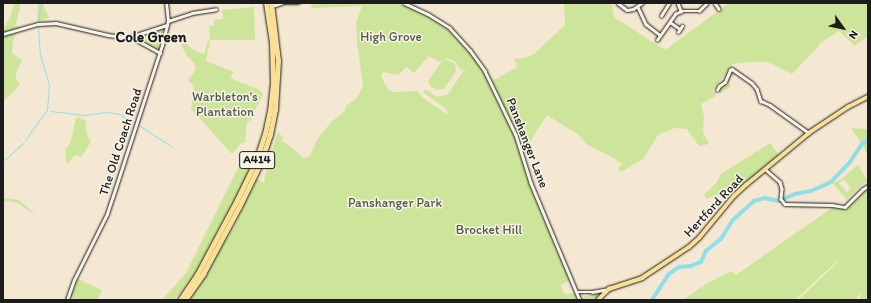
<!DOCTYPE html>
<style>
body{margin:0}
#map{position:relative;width:871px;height:303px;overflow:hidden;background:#f5e8d3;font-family:Itim,sans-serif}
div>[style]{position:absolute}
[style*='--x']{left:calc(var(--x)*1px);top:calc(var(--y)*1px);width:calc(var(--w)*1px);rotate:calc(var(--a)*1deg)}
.green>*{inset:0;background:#cde59a}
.stream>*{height:1px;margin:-0.5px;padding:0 0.5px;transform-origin:0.5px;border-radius:0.5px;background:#8edfe8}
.river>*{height:3.5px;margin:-1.75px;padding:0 1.75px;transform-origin:1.75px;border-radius:1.75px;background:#8edfe8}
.roads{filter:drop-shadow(0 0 1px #1c1c1c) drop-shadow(0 0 1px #1c1c1c)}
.minor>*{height:2.5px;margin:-1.25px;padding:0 1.25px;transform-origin:1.25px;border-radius:1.25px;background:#f7f3e8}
.major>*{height:3.5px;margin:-1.75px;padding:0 1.75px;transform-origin:1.75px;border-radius:1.75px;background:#fadf96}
.highway>*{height:4.5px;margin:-2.25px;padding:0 2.25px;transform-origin:2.25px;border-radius:2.25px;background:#fadf96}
span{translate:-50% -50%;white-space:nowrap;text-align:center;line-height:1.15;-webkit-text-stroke:3px #f7f3e8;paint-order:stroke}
.shield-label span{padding:1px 3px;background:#f7f3e8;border:1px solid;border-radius:3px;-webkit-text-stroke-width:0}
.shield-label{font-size:12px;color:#1c1c1c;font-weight:700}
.park-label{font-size:13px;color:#515842}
.street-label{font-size:13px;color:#1c1c1c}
.quarter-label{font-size:15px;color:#1c1c1c;font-weight:700}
.frame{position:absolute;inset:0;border:4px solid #1c1c1c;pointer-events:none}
.north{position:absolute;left:823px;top:8px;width:40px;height:40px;-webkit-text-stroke:3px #f7f3e8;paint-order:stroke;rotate:123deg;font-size:11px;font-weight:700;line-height:16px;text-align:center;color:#1c1c1c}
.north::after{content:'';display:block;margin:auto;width:14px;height:18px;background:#1c1c1c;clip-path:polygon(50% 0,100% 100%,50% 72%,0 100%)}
</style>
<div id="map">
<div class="green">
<div style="clip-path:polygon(14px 3px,21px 3px,15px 27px,19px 26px,13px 41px,12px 53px,22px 60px,16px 73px,16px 79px,20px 85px,3px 102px,3px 30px,10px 17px)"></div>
<div style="clip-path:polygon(38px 3px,44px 3px,44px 8px,50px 17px,37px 22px)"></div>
<div style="clip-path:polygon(evenodd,312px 3px,401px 3px,423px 12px,451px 32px,460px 41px,485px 73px,513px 133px,540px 210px,571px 280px,561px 285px,564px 294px,577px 293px,579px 300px,188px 300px,236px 223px,256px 178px,264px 183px,265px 175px,278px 131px,283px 138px,281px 146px,283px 141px,304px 158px,310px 156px,317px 140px,331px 122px,344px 112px,347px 105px,357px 98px,363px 86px,357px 42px,356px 23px,362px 6px,311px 8px,312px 3px,429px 56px,438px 61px,442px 61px,428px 81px,430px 86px,437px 90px,444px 89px,456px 71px,455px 64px,448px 60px,442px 60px,450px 59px,455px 62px,461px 70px,467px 71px,463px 72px,448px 94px,437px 97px,425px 89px,423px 92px,446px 109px,448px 115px,422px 97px,418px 91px,393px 92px,388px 89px,381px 77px,383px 72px,399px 75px,406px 67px,414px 73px,429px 56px)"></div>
<div style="clip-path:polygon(564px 3px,612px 3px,614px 17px,665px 50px,729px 3px,868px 3px,868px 36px,855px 46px,839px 31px,820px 43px,818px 47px,792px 74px,768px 62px,750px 62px,733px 64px,712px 91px,708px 93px,714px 91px,716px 96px,701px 104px,704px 117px,703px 132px,709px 144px,699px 146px,687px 129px,675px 128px,658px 135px,643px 159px,621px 172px,618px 169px,622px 164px,610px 156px,586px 144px,579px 135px,547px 115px,525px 149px,492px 81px,517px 67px,514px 58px,521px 59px,534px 54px,565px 25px)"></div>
<div style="clip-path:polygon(254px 7px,255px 40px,210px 40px,209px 26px,214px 26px,214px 20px,223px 19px,222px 10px)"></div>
<div style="clip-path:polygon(164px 27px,159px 51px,143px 41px,132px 37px)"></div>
<div style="clip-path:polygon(208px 40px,210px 41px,206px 61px,234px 72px,230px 78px,258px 89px,263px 94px,251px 119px,247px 123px,245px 142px,240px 144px,232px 154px,191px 109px,194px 86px,188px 80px,196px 69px,194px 63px,186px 55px,181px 44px,186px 42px,190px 48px,204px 54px)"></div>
<div style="clip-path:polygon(731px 71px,736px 73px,729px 80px,730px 87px,721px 93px,718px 91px,720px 87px,726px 83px)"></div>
<div style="clip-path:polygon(76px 117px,85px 120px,87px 135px,91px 142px,81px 157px,75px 155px,68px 164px,66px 162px,65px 148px,68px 147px,72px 137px)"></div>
<div style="clip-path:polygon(851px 128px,868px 129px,868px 156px,863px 146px)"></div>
<div style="clip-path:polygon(770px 143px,779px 155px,740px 187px,729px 192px,724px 197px,715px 195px,707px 199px,704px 195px,717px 182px,721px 174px)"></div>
<div style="clip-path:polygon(evenodd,858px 165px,868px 181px,859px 187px,847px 200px,832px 183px,840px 180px,858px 165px,844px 179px,851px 188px,847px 192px,839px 183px,844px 179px)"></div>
<div style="clip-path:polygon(239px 166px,250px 170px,195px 275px,174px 300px,162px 300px,186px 273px)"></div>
<div style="clip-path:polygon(868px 189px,868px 300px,859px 300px,861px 293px,855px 300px,798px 300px,838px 262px,837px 261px,795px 300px,683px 300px,701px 287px,731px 271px,736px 275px,833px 207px,847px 209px)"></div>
<div style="clip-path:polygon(3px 198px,19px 200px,38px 217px,19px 204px,10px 201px,3px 202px)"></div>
<div style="clip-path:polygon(78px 279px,102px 290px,97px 300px,77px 300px,70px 297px)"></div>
<div style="clip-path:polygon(603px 291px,597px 300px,582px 300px,583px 297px)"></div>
</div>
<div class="stream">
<div style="--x:38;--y:22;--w:19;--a:-81"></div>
<div style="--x:38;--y:27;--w:27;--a:86"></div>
<div style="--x:40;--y:54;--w:33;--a:74"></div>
<div style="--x:49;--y:86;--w:24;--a:95"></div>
<div style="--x:51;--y:111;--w:33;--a:7"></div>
<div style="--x:84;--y:115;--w:22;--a:-8"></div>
<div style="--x:106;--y:112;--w:14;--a:8"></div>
<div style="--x:120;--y:114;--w:14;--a:34"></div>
<div style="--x:140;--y:126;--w:38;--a:33"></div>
<div style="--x:25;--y:140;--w:37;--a:-54"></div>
<div style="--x:3;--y:161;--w:28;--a:-42"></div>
</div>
<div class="river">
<div style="--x:652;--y:300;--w:30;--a:-57"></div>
<div style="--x:668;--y:275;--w:14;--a:-36"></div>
<div style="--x:679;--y:267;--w:12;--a:-5"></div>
<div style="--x:691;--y:266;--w:11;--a:-22"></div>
<div style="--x:701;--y:262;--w:12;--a:-66"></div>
<div style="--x:706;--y:251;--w:19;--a:-39"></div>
<div style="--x:721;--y:239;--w:22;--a:-58"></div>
<div style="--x:733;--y:220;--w:28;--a:-42"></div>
<div style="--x:754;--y:201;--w:11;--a:-15"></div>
<div style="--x:765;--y:198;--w:13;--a:13"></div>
<div style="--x:778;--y:201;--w:18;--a:-22"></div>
<div style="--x:795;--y:194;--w:16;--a:-11"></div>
<div style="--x:811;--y:191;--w:22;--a:-24"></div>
<div style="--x:831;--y:182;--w:28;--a:-46"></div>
<div style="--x:850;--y:162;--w:22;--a:-56"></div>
<div style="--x:862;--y:144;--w:7;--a:-27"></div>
</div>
<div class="roads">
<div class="minor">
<div style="--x:281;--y:3;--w:18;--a:0"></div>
<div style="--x:404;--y:3;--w:26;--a:25"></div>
<div style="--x:428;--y:14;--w:26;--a:32"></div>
<div style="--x:450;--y:28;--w:30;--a:48"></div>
<div style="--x:470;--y:50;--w:26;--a:54"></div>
<div style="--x:485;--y:71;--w:71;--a:64.2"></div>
<div style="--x:516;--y:135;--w:50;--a:72.6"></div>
<div style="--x:531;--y:183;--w:127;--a:67.3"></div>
<div style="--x:618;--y:3;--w:11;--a:38"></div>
<div style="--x:627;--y:10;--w:6;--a:-9"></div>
<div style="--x:633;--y:9;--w:11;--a:-34"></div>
<div style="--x:678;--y:3;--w:9;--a:69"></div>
<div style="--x:715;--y:3;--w:7;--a:56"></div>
<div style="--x:272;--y:6;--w:10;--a:-17"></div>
<div style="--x:638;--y:7;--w:19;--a:65"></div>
<div style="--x:646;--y:24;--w:18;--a:38"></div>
<div style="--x:661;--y:16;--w:15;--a:-58"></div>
<div style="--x:168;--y:21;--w:25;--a:-18"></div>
<div style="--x:192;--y:13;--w:24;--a:-9"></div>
<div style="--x:670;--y:22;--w:12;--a:35"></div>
<div style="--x:678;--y:32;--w:7;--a:-56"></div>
<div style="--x:3;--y:34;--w:36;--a:-16"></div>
<div style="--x:38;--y:24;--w:18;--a:-3"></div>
<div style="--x:56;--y:23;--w:53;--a:13"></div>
<div style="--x:108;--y:35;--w:27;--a:8"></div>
<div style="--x:135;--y:39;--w:29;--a:29"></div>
<div style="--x:130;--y:37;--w:39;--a:-18"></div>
<div style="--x:657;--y:40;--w:32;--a:-55"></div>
<div style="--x:675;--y:14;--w:7;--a:-27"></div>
<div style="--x:681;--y:11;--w:18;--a:0"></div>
<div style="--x:699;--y:11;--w:11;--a:-45"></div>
<div style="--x:717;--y:90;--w:4;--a:-63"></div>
<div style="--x:719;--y:86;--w:7;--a:-34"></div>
<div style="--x:725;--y:82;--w:13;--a:-67"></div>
<div style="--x:730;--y:70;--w:2;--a:-27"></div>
<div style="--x:732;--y:69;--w:24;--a:35"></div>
<div style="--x:752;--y:83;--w:8;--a:50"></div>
<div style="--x:757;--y:89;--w:13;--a:72"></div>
<div style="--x:761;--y:101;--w:10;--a:24"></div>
<div style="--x:770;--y:105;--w:48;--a:35.7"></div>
<div style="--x:765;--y:169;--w:20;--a:41"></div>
<div style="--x:780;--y:182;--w:7;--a:74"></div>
<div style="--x:782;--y:189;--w:10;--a:96"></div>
<div style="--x:781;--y:199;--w:6;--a:51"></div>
<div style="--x:785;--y:204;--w:47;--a:1.2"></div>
<div style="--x:832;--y:205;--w:13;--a:9"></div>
<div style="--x:845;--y:207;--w:25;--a:-45"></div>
<div style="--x:863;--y:189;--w:6;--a:-31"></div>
<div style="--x:578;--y:292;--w:14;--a:0"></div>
<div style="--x:592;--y:292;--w:17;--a:-10"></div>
<div style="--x:67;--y:300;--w:21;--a:-71"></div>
<div style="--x:74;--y:280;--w:74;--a:-63.4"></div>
<div style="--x:107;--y:214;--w:19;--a:-72"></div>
<div style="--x:113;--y:196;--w:159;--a:-72"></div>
<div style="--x:162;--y:45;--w:25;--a:-76"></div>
<div style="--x:168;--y:21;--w:18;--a:-96"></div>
</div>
<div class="major">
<div style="--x:598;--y:300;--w:16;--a:-45"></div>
<div style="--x:609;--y:289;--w:35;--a:-18"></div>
<div style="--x:642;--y:278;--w:56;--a:-33.4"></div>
<div style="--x:689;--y:247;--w:13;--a:-42"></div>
<div style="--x:699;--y:238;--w:55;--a:-50.2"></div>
<div style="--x:734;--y:196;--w:16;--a:-43"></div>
<div style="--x:746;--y:185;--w:82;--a:-39.5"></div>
<div style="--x:809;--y:133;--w:47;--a:-33.7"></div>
<div style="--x:848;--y:107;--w:22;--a:-27"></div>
</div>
<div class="highway">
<div style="--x:180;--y:300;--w:30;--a:-56"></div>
<div style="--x:197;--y:275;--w:85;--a:-61.9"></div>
<div style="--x:237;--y:200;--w:43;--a:-64"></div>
<div style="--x:256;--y:161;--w:28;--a:-72"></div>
<div style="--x:265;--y:134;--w:24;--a:-78"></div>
<div style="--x:270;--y:111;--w:27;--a:-84"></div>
<div style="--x:273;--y:84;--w:41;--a:-91.4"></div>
<div style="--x:272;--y:43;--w:40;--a:-98.5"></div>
<div style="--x:185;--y:300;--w:32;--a:-55"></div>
<div style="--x:203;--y:274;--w:76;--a:-61.8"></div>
<div style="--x:239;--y:207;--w:50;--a:-63.9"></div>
<div style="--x:261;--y:162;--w:28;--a:-72"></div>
<div style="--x:270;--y:135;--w:25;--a:-79"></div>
<div style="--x:275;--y:110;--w:49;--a:-86.5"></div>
<div style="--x:278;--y:61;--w:58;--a:-96.9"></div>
</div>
</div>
<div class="shield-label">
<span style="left:257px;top:160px">A414</span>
</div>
<div class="park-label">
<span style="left:391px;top:37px">High Grove</span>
<span style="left:225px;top:105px">Warbleton's<br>Plantation</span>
<span style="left:395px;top:203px">Panshanger Park</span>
<span style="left:489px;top:230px">Brocket Hill</span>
</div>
<div class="street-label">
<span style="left:121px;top:142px;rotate:-72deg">The Old Coach Road</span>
<span style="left:527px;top:143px;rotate:69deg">Panshanger Lane</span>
<span style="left:714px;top:206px;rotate:-47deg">Hertford Road</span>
</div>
<div class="quarter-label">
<span style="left:151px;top:38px">Cole Green</span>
</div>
<div class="frame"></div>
<div class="north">N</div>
</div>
